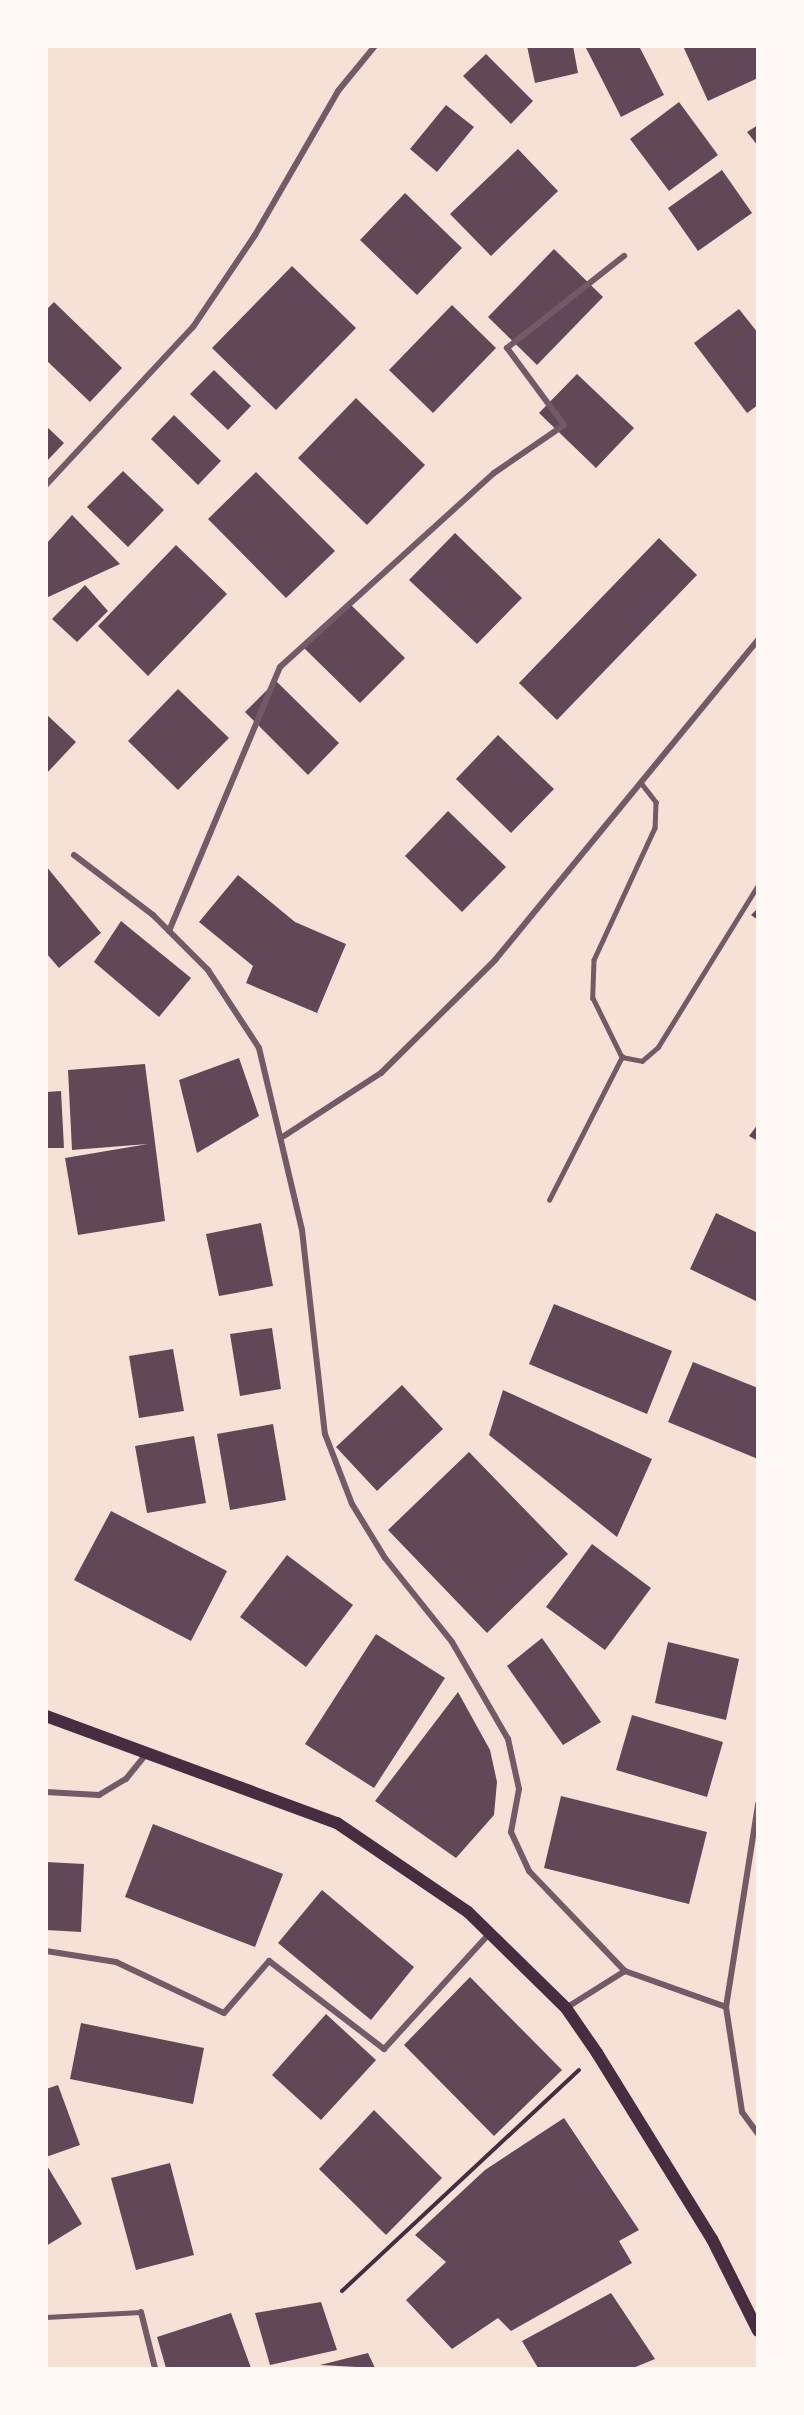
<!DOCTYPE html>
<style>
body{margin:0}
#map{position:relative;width:804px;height:2415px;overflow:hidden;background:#f7e1d7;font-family:"Varela Round",sans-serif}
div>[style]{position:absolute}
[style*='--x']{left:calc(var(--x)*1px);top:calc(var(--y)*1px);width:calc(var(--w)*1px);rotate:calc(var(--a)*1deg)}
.building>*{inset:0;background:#644757}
.path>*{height:4px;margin:-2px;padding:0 2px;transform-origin:2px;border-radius:2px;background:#4a2c40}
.service>*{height:4.5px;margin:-2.25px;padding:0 2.25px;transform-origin:2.25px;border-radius:2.25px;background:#755966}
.minor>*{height:6px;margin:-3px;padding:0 3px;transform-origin:3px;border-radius:3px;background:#755966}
.secondary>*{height:12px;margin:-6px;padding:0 6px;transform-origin:6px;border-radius:6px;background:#4a2c40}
span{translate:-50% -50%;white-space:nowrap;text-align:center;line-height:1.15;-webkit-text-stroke:4.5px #fffaf5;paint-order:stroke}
.frame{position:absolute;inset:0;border:48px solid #fffaf5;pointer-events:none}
</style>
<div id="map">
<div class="building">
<div style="clip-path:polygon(527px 46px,573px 46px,578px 73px,535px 83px)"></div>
<div style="clip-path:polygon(585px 46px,639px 46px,664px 95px,621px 117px)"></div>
<div style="clip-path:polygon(683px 46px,758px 46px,758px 78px,708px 101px)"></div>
<div style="clip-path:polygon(486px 54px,533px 101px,511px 124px,463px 76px)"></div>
<div style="clip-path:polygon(679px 102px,718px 155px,669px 191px,630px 139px)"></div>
<div style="clip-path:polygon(446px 105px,474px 127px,437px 172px,410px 149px)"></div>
<div style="clip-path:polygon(758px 125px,758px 146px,747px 132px)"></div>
<div style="clip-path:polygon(518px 149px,558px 191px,491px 256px,450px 214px)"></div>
<div style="clip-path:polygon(722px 170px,752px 213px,698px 251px,668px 208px)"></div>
<div style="clip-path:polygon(405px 193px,462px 248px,417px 295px,360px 240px)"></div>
<div style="clip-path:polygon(554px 249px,603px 297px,537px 365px,488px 317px)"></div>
<div style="clip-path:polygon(292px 266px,356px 328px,276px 410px,212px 348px)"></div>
<div style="clip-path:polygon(54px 302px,122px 368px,90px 402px,46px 360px,46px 310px)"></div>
<div style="clip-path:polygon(452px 305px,496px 348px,433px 413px,389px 370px)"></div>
<div style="clip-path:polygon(739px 309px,758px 333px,758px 405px,747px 413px,694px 343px)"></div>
<div style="clip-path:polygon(214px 370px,251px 406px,228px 430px,190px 394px)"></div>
<div style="clip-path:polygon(577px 374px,634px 428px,596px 468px,539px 413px)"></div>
<div style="clip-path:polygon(356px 398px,425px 465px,367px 525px,298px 458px)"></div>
<div style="clip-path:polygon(174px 415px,221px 461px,198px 485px,151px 439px)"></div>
<div style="clip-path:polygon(46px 426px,64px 443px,46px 462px)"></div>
<div style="clip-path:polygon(123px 471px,164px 510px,128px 547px,87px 507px)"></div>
<div style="clip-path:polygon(256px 472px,335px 551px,286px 598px,208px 519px)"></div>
<div style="clip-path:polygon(72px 515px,120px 564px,46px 598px,46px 544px)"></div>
<div style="clip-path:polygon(455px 533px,522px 598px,477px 644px,409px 580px)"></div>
<div style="clip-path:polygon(659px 538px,697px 575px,557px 720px,519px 683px)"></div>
<div style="clip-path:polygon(176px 545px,227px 594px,148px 676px,98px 626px)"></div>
<div style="clip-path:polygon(85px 585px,108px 611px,77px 642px,52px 619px)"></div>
<div style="clip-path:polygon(348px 602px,405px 658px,360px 703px,303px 647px)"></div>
<div style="clip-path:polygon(276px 681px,339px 743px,308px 775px,245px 712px)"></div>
<div style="clip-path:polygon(178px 689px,229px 738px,178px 790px,128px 741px)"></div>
<div style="clip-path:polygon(46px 714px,76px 742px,46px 774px)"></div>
<div style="clip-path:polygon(498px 735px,554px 789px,511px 833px,456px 779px)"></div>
<div style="clip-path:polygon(448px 811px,506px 867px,462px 912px,405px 856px)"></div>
<div style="clip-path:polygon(46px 866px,101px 933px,59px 968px,46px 953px)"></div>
<div style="clip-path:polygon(238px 875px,295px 922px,346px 944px,317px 1013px,246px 983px,253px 966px,199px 922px)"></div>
<div style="clip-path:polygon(758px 908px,758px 920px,751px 915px)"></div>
<div style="clip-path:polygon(121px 921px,191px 978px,159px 1017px,94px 962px)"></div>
<div style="clip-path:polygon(239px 1058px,259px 1116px,197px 1153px,179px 1080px)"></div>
<div style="clip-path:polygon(145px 1064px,165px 1221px,78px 1235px,65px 1158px,148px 1144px,72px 1150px,68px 1070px)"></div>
<div style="clip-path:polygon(61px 1091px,64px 1148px,46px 1148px,46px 1092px)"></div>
<div style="clip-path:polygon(758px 1124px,758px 1141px,749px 1136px)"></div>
<div style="clip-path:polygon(716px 1213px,758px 1233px,758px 1302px,690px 1269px)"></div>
<div style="clip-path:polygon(261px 1223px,273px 1286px,219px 1296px,206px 1234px)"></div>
<div style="clip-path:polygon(554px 1304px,672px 1351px,647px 1414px,529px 1364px)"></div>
<div style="clip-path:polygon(272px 1328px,281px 1389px,240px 1396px,230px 1334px)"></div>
<div style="clip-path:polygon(173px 1349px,184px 1411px,139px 1418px,129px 1356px)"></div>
<div style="clip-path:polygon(693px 1362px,758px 1388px,758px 1459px,668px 1422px)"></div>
<div style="clip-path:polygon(402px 1385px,443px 1429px,377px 1491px,336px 1447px)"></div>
<div style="clip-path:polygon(503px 1390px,652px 1459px,617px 1537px,489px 1435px)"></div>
<div style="clip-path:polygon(273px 1424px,286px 1500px,230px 1510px,217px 1434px)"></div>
<div style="clip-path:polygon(194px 1436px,206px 1503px,147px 1513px,135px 1446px)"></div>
<div style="clip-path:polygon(469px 1452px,568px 1554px,487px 1633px,388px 1530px)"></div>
<div style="clip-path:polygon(111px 1511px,227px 1571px,191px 1641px,74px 1580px)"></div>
<div style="clip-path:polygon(592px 1544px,651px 1588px,605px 1650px,546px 1607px)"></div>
<div style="clip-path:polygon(287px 1555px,353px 1605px,306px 1667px,240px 1617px)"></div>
<div style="clip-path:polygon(376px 1634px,445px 1678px,374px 1788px,305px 1744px)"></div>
<div style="clip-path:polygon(542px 1638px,601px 1722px,563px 1745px,507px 1666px)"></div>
<div style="clip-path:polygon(668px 1642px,739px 1659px,726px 1720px,655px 1703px)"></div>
<div style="clip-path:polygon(458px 1692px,490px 1750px,497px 1782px,494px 1815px,456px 1858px,375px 1801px)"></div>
<div style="clip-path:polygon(632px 1715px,723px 1742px,707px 1797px,616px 1770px)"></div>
<div style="clip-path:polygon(561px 1796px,707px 1832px,689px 1904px,544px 1868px)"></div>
<div style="clip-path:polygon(153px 1824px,283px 1874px,255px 1947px,125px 1897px)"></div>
<div style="clip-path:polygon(46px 1862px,84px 1864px,81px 1932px,46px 1930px)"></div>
<div style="clip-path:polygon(322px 1890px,414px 1967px,371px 2020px,278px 1943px)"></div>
<div style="clip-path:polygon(470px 1977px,562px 2070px,494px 2136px,404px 2045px)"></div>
<div style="clip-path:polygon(326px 2014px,376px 2060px,321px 2120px,272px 2075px)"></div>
<div style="clip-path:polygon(81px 2023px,204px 2048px,193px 2104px,70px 2079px)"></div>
<div style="clip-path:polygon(58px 2085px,80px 2145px,46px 2157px,46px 2089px)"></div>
<div style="clip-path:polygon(374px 2110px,442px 2178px,386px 2235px,319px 2169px)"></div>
<div style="clip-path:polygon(564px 2118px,639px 2230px,619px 2241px,632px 2263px,511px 2331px,498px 2318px,452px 2349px,406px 2300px,446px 2262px,415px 2235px,485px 2170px)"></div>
<div style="clip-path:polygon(170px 2163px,194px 2255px,136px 2270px,111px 2178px)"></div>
<div style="clip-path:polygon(46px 2164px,82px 2224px,46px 2246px)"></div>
<div style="clip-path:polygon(611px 2293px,655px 2359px,633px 2368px,538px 2368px,522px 2341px)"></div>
<div style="clip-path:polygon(321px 2302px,337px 2350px,270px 2365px,255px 2313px)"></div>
<div style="clip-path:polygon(231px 2313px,251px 2368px,166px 2368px,157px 2337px)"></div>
<div style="clip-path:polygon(368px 2353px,375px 2368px,320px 2365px)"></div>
</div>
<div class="path">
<div style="--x:342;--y:2291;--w:324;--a:-43"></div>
</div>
<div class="service">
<div style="--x:642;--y:784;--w:23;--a:52"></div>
<div style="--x:656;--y:802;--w:26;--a:92"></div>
<div style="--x:655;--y:828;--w:145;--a:114.8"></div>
<div style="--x:594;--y:960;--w:38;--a:92"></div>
<div style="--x:593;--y:998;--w:66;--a:63.8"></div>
<div style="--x:622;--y:1057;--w:20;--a:11"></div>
<div style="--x:642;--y:1061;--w:21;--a:-41"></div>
<div style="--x:658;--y:1047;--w:190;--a:-58.3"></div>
<div style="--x:549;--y:1200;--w:161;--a:-63"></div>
<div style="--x:46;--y:2317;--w:95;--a:-3"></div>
</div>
<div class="minor">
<div style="--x:46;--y:485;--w:216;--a:-47.1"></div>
<div style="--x:193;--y:327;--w:111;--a:-56"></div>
<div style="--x:255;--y:235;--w:166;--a:-60"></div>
<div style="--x:338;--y:91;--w:58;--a:-50.6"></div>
<div style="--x:74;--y:855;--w:99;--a:37.2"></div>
<div style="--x:153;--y:915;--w:78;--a:45"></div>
<div style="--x:208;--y:970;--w:93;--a:56.8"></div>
<div style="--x:259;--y:1048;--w:187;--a:76.7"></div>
<div style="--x:302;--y:1230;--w:205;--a:83.6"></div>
<div style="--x:325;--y:1434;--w:75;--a:68.9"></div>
<div style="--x:352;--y:1504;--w:63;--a:58.6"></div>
<div style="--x:385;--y:1558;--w:107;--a:51.4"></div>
<div style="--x:452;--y:1642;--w:112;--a:60"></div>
<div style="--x:508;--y:1739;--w:51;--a:77.6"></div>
<div style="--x:519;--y:1789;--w:44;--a:100.5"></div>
<div style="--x:511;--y:1832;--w:43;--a:65.2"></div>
<div style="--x:529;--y:1871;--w:139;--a:46.2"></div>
<div style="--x:169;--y:931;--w:286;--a:-67.2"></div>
<div style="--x:280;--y:667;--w:289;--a:-42.2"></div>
<div style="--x:494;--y:473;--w:85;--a:-34.4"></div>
<div style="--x:564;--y:425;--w:96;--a:-126.5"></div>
<div style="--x:507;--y:348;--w:149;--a:-38.2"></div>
<div style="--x:284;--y:1136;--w:116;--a:-33"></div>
<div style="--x:381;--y:1073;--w:161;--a:-44.7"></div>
<div style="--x:495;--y:960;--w:414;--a:-50.6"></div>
<div style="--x:46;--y:1792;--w:53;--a:3.2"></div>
<div style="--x:99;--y:1795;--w:31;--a:-31"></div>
<div style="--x:126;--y:1779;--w:33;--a:-51"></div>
<div style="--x:46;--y:1951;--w:71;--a:8.9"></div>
<div style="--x:116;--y:1962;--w:119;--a:25.3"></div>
<div style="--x:224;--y:2013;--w:69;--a:-49.1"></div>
<div style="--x:269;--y:1961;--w:145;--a:37.4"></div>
<div style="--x:384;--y:2049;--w:157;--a:-47.6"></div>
<div style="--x:726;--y:2007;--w:106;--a:81.3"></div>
<div style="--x:742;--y:2112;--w:27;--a:54"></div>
<div style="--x:566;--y:2008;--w:70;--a:-32.1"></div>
<div style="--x:625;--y:1971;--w:107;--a:19.6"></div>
<div style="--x:726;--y:2007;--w:206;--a:-81"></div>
<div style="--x:141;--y:2312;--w:58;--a:76"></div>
</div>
<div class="secondary">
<div style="--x:46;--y:1716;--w:310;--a:20.2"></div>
<div style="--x:337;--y:1823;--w:158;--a:34.2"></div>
<div style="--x:468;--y:1912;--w:137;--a:44.4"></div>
<div style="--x:566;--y:2008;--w:55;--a:55.4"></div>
<div style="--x:597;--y:2053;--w:219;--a:58.3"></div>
<div style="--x:712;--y:2239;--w:103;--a:63.4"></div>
</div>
<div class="frame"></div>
</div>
